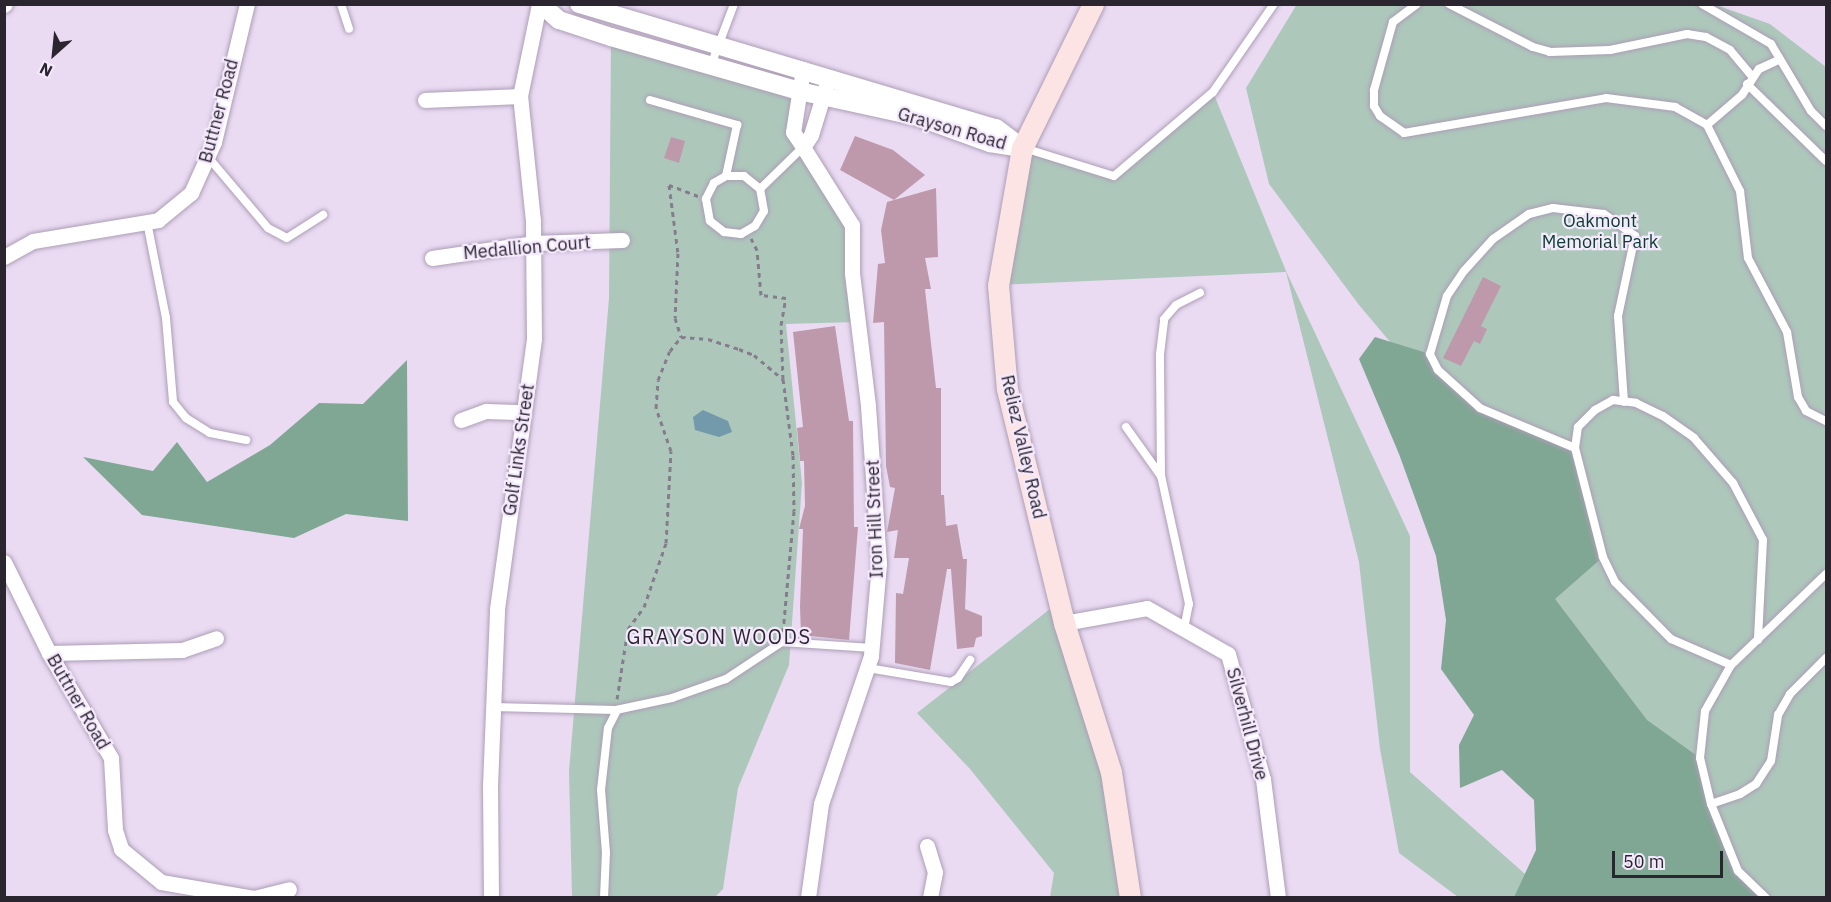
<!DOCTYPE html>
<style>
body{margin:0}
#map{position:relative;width:1831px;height:902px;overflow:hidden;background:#eadbf3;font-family:"IBM Plex Sans",sans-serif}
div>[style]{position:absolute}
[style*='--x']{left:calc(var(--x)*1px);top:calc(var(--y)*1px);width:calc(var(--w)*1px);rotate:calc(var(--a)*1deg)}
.green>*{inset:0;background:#adc8bb}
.forest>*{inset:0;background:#80a794}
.water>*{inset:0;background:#729aaa}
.building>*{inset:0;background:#bd99ab}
.path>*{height:3px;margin-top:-1.5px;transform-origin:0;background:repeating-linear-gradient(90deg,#857c8c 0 4.5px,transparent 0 9px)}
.roads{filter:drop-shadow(0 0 2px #ad9eb6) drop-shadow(0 0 2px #ad9eb6)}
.service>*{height:8px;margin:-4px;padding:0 4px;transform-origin:4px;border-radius:4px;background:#fff}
.minor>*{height:15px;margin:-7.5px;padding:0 7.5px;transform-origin:7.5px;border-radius:7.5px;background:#fff}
.tertiary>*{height:18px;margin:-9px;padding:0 9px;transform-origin:9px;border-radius:9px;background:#fff}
.secondary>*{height:21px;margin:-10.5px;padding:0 10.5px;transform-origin:10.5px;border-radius:10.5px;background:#fde4e4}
span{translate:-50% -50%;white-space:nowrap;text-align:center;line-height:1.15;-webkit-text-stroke:4.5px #f5e9fd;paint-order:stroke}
.street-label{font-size:18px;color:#2a252e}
.park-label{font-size:18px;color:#073e2b}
.neighbourhood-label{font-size:20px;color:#2a252e;letter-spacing:1.5px}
.frame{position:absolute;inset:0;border:6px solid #2a252e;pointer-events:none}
.north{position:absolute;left:24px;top:24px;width:60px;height:60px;-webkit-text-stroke:4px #f5e9fd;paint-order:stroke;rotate:207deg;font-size:16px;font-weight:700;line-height:24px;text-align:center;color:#2a252e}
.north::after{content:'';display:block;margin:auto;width:21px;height:27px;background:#2a252e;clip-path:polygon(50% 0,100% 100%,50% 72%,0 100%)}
.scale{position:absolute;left:1612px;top:851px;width:111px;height:27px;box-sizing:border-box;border:3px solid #2a252e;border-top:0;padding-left:8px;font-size:18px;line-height:21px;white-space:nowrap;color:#2a252e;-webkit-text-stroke:4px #f5e9fd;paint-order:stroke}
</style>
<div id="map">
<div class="green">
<div style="clip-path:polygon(1297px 4px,1716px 5px,1770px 24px,1826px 67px,1826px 897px,1738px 897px,1584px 689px,1423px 381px,1359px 305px,1269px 184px,1246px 88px)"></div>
<div style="clip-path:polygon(611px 37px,798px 90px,792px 134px,852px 225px,857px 322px,786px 324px,802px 483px,789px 665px,738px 788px,723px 889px,715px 897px,572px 898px,569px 771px,609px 298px)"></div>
<div style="clip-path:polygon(1213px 92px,1286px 271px,1410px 536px,1410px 772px,1525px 874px,1514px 897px,1458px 897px,1399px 853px,1380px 749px,1359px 562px,1286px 272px,998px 285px,1022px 148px,1114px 176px)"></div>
<div style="clip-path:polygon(1059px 602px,1111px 772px,1130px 897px,1050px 897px,1054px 873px,970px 769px,917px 713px)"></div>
</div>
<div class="forest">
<div style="clip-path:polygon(1375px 337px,1430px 354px,1438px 370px,1480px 408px,1575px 448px,1603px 557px,1555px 599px,1647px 720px,1700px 758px,1711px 804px,1738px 871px,1766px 897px,1514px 897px,1536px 850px,1534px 800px,1502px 770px,1460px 788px,1459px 745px,1474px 715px,1441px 669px,1446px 620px,1436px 556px,1399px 454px,1359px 359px)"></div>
<div style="clip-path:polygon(407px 360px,408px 521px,346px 514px,294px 538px,142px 515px,83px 457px,153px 471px,177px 442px,207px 482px,270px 445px,319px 403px,363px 404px)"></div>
</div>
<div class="water">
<div style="clip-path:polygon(703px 410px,728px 421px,732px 432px,719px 437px,695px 430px,693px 417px)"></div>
</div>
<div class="building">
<div style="clip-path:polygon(855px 136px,893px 150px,925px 175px,894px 200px,840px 170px)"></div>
<div style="clip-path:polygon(671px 137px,685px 141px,679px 163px,664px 158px)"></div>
<div style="clip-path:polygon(936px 188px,938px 257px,925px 258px,931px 289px,925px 289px,936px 388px,941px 388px,941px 495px,944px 495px,946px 526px,957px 524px,963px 559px,967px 559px,965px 609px,982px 616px,982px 636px,976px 638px,974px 647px,957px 649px,951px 569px,947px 569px,930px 670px,895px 663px,896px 593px,903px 594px,909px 558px,894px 558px,898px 530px,887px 532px,895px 488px,890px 487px,886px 466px,884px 322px,873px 323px,878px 264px,885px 263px,881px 230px,887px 202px)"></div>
<div style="clip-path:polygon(1483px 277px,1501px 286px,1481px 326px,1487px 329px,1480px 344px,1474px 341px,1461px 366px,1443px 358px)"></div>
<div style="clip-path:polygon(835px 326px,849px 421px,853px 421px,854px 527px,858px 527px,849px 640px,801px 635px,800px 606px,803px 529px,799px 529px,805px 506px,804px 461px,800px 461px,797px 428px,803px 427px,793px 332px)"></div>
</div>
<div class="path">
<div style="--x:698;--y:196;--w:31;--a:-159"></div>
<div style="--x:669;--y:185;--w:69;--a:82.5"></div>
<div style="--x:678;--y:253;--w:65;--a:92.6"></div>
<div style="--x:675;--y:318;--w:20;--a:72"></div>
<div style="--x:681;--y:337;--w:27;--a:4"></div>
<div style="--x:708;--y:339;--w:33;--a:18"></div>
<div style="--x:739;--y:349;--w:16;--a:22"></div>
<div style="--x:754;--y:355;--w:38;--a:40"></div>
<div style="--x:783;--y:379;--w:54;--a:-92.1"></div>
<div style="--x:781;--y:325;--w:27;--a:-80"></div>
<div style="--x:786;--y:298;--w:25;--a:-173"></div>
<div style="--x:761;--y:295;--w:45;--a:-95.1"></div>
<div style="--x:757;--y:250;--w:13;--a:-117"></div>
<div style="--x:783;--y:379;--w:77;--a:82.5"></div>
<div style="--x:793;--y:455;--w:56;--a:89"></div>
<div style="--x:794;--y:511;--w:121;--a:95.2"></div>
<div style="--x:617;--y:699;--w:71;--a:-81.1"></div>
<div style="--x:628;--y:629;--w:27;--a:-54"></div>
<div style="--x:644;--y:607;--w:68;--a:-71"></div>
<div style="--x:666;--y:543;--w:92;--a:-86.9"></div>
<div style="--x:671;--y:451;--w:46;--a:-109.2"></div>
<div style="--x:656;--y:408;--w:28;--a:-86"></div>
<div style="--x:658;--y:380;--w:31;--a:-68"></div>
<div style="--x:670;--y:351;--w:18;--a:-52"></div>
</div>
<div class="roads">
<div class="service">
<div style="--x:341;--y:4;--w:26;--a:72"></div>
<div style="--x:1417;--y:4;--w:30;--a:143"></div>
<div style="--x:1393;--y:22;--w:71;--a:105.6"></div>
<div style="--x:1374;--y:90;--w:16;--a:90"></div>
<div style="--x:1374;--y:106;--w:12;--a:59"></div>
<div style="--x:1380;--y:116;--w:29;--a:35"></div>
<div style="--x:1404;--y:133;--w:205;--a:-9.8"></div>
<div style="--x:1606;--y:98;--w:70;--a:7.4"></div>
<div style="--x:1675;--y:107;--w:37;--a:29"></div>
<div style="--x:1707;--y:125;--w:74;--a:63.4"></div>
<div style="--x:1740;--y:191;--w:67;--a:83.2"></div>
<div style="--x:1748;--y:258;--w:84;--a:62.2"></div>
<div style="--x:1787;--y:332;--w:66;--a:80.4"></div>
<div style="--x:1798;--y:397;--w:16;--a:60"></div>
<div style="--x:1806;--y:411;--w:22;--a:27"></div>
<div style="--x:1449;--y:4;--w:94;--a:27.1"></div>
<div style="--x:1533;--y:47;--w:18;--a:16"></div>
<div style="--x:1550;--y:52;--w:60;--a:-1.9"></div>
<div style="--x:1610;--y:50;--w:79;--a:-11.7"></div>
<div style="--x:1687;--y:34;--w:19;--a:9"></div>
<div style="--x:1706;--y:37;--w:27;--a:28"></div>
<div style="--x:1730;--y:50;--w:35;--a:50"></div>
<div style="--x:1702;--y:4;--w:80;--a:30.1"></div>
<div style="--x:1771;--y:44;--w:78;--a:59.2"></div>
<div style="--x:1811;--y:111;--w:21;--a:45"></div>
<div style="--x:711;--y:65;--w:65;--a:-69.3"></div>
<div style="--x:1747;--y:84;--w:110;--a:44.3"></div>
<div style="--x:650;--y:100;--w:91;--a:16"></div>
<div style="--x:737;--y:125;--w:52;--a:102.2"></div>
<div style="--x:726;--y:176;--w:14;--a:150"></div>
<div style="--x:714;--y:183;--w:18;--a:117"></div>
<div style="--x:706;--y:199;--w:22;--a:80"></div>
<div style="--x:710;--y:221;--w:18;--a:38"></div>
<div style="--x:724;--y:232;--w:17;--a:7"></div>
<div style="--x:741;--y:234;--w:16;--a:-30"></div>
<div style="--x:755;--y:226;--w:17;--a:-59"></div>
<div style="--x:764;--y:211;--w:22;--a:-100"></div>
<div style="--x:760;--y:189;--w:60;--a:-44.3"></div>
<div style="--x:1707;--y:125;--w:46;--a:-40.6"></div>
<div style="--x:1742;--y:95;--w:31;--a:-57"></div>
<div style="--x:1759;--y:69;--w:23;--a:-25"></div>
<div style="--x:1024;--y:148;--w:94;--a:17.3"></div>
<div style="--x:1114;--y:176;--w:130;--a:-40.3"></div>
<div style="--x:1213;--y:92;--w:107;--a:-55.3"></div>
<div style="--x:208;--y:157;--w:93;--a:49.8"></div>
<div style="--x:268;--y:228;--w:21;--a:28"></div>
<div style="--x:287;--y:238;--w:43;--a:-32.6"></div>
<div style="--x:726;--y:176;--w:18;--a:0"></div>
<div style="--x:744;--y:176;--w:21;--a:39"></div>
<div style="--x:147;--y:222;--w:98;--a:78.8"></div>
<div style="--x:166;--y:318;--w:84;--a:85.2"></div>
<div style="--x:173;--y:402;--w:21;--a:51"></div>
<div style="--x:186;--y:418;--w:28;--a:32"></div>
<div style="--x:210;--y:433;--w:37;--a:11"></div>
<div style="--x:1126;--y:427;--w:60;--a:54.5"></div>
<div style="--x:1575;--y:448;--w:103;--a:-157.2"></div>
<div style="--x:1480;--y:408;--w:57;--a:-137.9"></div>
<div style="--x:1438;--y:370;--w:18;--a:-117"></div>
<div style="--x:1430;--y:354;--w:60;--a:-73.7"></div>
<div style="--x:1447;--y:296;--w:30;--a:-56"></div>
<div style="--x:1464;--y:271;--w:43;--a:-47.8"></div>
<div style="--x:1493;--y:239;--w:44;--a:-34.8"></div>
<div style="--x:1529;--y:214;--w:25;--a:-14"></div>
<div style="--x:1553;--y:208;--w:51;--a:6.7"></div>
<div style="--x:1604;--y:214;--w:38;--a:35"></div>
<div style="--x:1635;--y:236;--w:82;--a:102"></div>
<div style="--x:1618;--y:316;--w:86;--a:86"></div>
<div style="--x:1184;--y:629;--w:25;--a:-79"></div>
<div style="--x:1189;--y:604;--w:131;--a:-102.3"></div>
<div style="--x:1161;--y:476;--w:122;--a:-90.5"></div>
<div style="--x:1160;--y:354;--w:35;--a:-83"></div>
<div style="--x:1164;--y:319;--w:18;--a:-49"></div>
<div style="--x:1176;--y:305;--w:27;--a:-27"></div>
<div style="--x:1731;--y:665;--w:65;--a:-156.6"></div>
<div style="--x:1671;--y:639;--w:80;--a:-134.5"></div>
<div style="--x:1615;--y:582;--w:28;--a:-116"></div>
<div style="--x:1603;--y:557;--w:113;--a:-104.4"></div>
<div style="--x:1575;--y:448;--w:21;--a:-82"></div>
<div style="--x:1578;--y:427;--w:24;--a:-45"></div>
<div style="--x:1595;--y:410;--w:21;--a:-29"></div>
<div style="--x:1613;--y:400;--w:23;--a:7"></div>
<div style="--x:1636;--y:403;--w:30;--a:26"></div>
<div style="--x:1663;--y:416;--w:38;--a:35"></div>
<div style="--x:1694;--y:438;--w:60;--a:49.1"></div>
<div style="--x:1733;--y:483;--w:64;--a:62.2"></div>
<div style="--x:1763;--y:540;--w:100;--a:92.9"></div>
<div style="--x:868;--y:668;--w:84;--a:9.6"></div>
<div style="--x:951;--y:682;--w:8;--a:-30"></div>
<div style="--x:958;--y:678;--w:22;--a:-56"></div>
<div style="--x:493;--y:707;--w:123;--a:1.4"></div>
<div style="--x:616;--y:710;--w:57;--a:-12.1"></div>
<div style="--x:672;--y:698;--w:57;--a:-19.4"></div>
<div style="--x:726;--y:679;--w:67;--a:-33.5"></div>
<div style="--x:782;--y:642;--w:90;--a:3.8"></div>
<div style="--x:1711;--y:804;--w:31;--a:-19"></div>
<div style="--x:1740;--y:794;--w:19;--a:-32"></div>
<div style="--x:1756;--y:784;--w:27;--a:-57"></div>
<div style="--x:1771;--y:761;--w:47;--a:-81.3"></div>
<div style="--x:1778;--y:715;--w:24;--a:-60"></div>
<div style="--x:1790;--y:694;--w:51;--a:-45"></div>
<div style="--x:604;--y:898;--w:45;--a:-87.5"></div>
<div style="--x:606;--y:853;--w:63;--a:-94.5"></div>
<div style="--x:601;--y:790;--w:62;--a:-83.6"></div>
<div style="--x:608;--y:728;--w:20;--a:-63"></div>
<div style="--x:1766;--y:898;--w:39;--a:-136"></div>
<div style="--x:1738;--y:871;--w:72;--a:-111.9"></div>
<div style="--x:1711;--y:804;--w:47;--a:-103.4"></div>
<div style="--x:1700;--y:758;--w:47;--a:-83.9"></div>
<div style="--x:1705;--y:711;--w:53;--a:-60.5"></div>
<div style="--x:1731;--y:665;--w:132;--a:-43.8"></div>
</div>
<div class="minor">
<div style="--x:4;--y:5;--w:1;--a:-45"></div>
<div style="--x:803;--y:69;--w:64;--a:99"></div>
<div style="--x:793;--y:132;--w:18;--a:56"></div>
<div style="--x:803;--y:147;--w:14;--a:-56"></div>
<div style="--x:811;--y:135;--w:51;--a:-73"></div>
<div style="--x:425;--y:100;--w:95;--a:-2.4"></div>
<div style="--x:803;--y:147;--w:92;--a:57.9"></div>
<div style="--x:852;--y:225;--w:48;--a:90"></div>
<div style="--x:852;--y:273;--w:134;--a:83.1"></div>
<div style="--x:868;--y:406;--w:158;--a:86"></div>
<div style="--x:879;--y:564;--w:92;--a:95"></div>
<div style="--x:871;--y:656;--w:156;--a:108.7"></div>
<div style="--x:821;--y:804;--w:95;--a:97.9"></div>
<div style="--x:4;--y:257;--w:33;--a:-29"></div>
<div style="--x:33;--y:241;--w:127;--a:-9.5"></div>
<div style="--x:158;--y:220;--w:43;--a:-39.3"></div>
<div style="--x:191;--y:193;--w:56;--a:-65.7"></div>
<div style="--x:214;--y:142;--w:142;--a:-76.6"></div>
<div style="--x:432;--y:258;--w:102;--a:-8.4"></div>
<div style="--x:533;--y:243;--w:89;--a:-1.9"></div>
<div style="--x:461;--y:420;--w:27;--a:-20"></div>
<div style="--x:486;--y:411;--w:38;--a:2"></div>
<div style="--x:4;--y:562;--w:102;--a:63.7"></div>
<div style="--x:49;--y:653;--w:122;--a:59.4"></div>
<div style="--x:111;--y:758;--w:72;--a:86.8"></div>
<div style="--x:115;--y:830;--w:20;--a:72"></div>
<div style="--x:121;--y:849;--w:52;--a:39.5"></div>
<div style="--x:161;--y:882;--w:94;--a:9.8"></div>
<div style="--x:254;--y:898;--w:36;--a:-14"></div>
<div style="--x:1064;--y:623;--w:84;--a:-10.2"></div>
<div style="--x:1147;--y:608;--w:93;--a:29.6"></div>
<div style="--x:1228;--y:654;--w:130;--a:74.4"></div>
<div style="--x:1263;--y:779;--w:120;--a:82.8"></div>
<div style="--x:49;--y:653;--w:133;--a:-1.3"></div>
<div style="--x:182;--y:650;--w:36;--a:-19"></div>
<div style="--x:927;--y:846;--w:27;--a:73"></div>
<div style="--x:935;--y:872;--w:26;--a:101"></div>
<div style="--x:491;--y:898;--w:112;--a:-90.5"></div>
<div style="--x:490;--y:786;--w:177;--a:-87.7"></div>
<div style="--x:497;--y:609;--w:273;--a:-82.2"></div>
<div style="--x:534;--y:339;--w:118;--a:-90.5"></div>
<div style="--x:533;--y:221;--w:126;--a:-95.9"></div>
<div style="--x:520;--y:96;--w:94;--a:-78.3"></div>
</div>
<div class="tertiary">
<div style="--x:541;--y:4;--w:24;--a:42"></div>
<div style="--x:559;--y:20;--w:55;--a:18.1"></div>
<div style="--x:611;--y:37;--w:196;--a:16"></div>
<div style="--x:799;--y:91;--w:122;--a:12.3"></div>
<div style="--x:918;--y:117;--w:77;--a:19.9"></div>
<div style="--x:990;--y:143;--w:32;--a:9"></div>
<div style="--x:579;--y:4;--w:435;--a:16.6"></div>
<div style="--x:996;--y:128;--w:31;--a:37"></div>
</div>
<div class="secondary">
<div style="--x:1093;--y:4;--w:161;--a:116.2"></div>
<div style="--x:1022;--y:148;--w:139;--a:99.9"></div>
<div style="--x:998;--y:285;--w:104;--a:85.1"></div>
<div style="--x:1007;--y:389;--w:241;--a:76.3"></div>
<div style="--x:1064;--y:623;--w:156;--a:72.5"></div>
<div style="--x:1111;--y:772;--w:127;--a:81.4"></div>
</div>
</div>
<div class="street-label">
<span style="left:219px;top:111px;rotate:-75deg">Buttner Road</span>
<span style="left:952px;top:129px;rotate:16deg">Grayson Road</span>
<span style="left:527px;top:248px;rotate:-5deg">Medallion Court</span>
<span style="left:1023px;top:447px;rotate:77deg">Reliez Valley Road</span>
<span style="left:519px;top:450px;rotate:-82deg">Golf Links Street</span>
<span style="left:875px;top:519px;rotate:-92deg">Iron Hill Street</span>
<span style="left:78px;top:702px;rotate:60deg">Buttner Road</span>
<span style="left:1247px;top:724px;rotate:75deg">Silverhill Drive</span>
</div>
<div class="park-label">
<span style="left:1600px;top:232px">Oakmont<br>Memorial Park</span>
</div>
<div class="neighbourhood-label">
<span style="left:719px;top:636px">GRAYSON WOODS</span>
</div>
<div class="frame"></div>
<div class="north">N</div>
<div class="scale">50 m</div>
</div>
